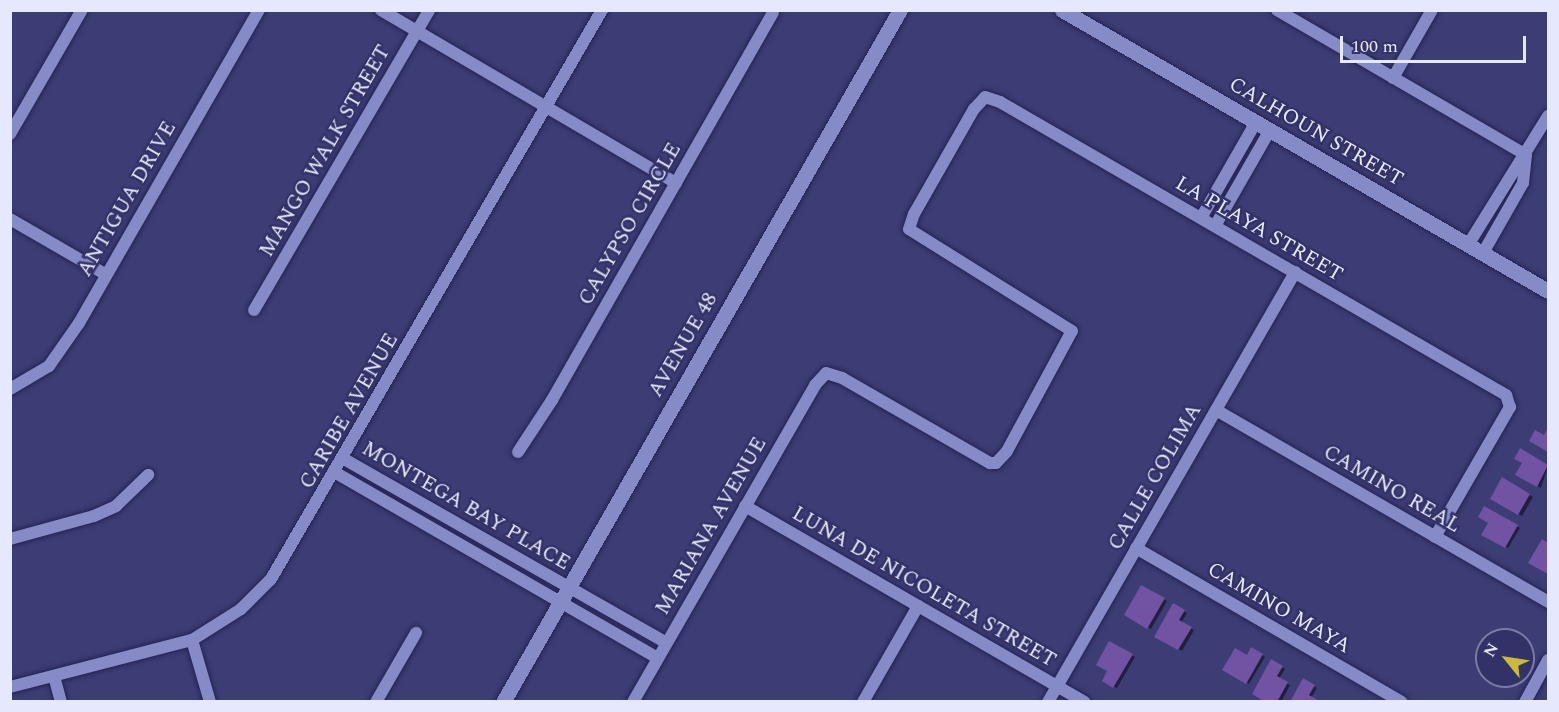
<!DOCTYPE html>
<style>
body{margin:0}
#map{position:relative;width:1559px;height:712px;overflow:hidden;background:#3c3d74;font-family:Spectral,serif}
div>[style]{position:absolute}
[style*='--x']{left:calc(var(--x)*1px);top:calc(var(--y)*1px);width:calc(var(--w)*1px);rotate:calc(var(--a)*1deg)}
.shadow>*{inset:0;background:#0007}
.building>*{inset:0;background:#7252a2}
.roads{filter:drop-shadow(0 0 2px #242256) drop-shadow(0 0 2px #242256)}
.minor>*{height:12px;margin:-6px;padding:0 6px;transform-origin:6px;border-radius:6px;background:#868ac7}
.tertiary>*{height:15px;margin:-7.5px;padding:0 7.5px;transform-origin:7.5px;border-radius:7.5px;background:#868ac7}
.secondary>*{height:15px;margin:-7.5px;padding:0 7.5px;transform-origin:7.5px;border-radius:7.5px;background:#868ac7}
span{translate:-50% -50%;white-space:nowrap;text-align:center;line-height:1.15;-webkit-text-stroke:5px #323268;paint-order:stroke}
.street-label{font-size:21px;color:#e6e9fd}
.frame{position:absolute;inset:0;border:12px solid #e6e9fd;pointer-events:none}
.north{position:absolute;left:1475px;top:628px;width:60px;height:60px;box-sizing:border-box;background:#323268;border:2px solid #7a7ba4;border-radius:50%;rotate:300deg;font-size:16px;font-weight:700;line-height:24px;text-align:center;color:#e6e9fd}
.north::after{content:'';display:block;margin:auto;width:21px;height:27px;background:#ccb938;clip-path:polygon(50% 0,100% 100%,50% 72%,0 100%)}
.scale{position:absolute;left:1340px;top:36px;width:186px;height:27px;box-sizing:border-box;border:3px solid #e6e9fd;border-top:0;padding-left:8px;font-size:18px;line-height:21px;white-space:nowrap;color:#e6e9fd;-webkit-text-stroke:4px #323268;paint-order:stroke}
</style>
<div id="map">
<div class="shadow">
<div style="clip-path:polygon(1521px 451px,1548px 466px,1541px 488px,1517px 474px,1524px 462px)"></div>
<div style="clip-path:polygon(1503px 479px,1533px 497px,1522px 516px,1492px 499px)"></div>
<div style="clip-path:polygon(1485px 508px,1520px 528px,1508px 548px,1484px 534px,1491px 522px)"></div>
<div style="clip-path:polygon(1142px 587px,1167px 601px,1151px 629px,1126px 615px)"></div>
<div style="clip-path:polygon(1174px 605px,1187px 613px,1181px 623px,1194px 630px,1182px 651px,1156px 636px)"></div>
<div style="clip-path:polygon(1110px 643px,1135px 657px,1117px 688px,1104px 681px,1109px 671px)"></div>
<div style="clip-path:polygon(1252px 649px,1265px 657px,1249px 684px,1224px 670px,1247px 657px)"></div>
<div style="clip-path:polygon(1272px 661px,1285px 669px,1279px 679px,1290px 685px,1281px 702px,1268px 702px)"></div>
<div style="clip-path:polygon(1304px 680px,1317px 688px,1311px 698px,1291px 702px)"></div>
</div>
<div class="building">
<div style="clip-path:polygon(1548px 428px,1548px 452px,1529px 441px,1535px 430px,1544px 435px)"></div>
<div style="clip-path:polygon(1520px 448px,1548px 465px,1537px 487px,1515px 475px,1522px 463px,1514px 459px)"></div>
<div style="clip-path:polygon(1502px 477px,1530px 494px,1518px 515px,1490px 499px)"></div>
<div style="clip-path:polygon(1484px 506px,1518px 525px,1505px 548px,1481px 535px,1488px 523px,1478px 517px)"></div>
<div style="clip-path:polygon(1542px 539px,1548px 543px,1548px 574px,1528px 563px)"></div>
<div style="clip-path:polygon(1141px 585px,1165px 598px,1147px 629px,1124px 615px)"></div>
<div style="clip-path:polygon(1173px 603px,1185px 610px,1179px 620px,1192px 627px,1178px 650px,1154px 637px)"></div>
<div style="clip-path:polygon(1109px 641px,1133px 654px,1113px 688px,1102px 681px,1107px 671px,1096px 665px)"></div>
<div style="clip-path:polygon(1251px 647px,1263px 654px,1246px 684px,1222px 670px,1235px 648px,1247px 655px)"></div>
<div style="clip-path:polygon(1271px 659px,1283px 666px,1277px 676px,1288px 682px,1277px 702px,1265px 702px,1252px 694px)"></div>
<div style="clip-path:polygon(1303px 678px,1315px 685px,1309px 695px,1321px 702px,1290px 702px)"></div>
</div>
<div class="roads">
<div class="minor">
<div style="--x:381;--y:10;--w:342;--a:30.4"></div>
<div style="--x:1277;--y:10;--w:288;--a:30.2"></div>
<div style="--x:1393;--y:78;--w:78;--a:-60.2"></div>
<div style="--x:10;--y:134;--w:143;--a:-59.9"></div>
<div style="--x:1201;--y:218;--w:111;--a:-60.2"></div>
<div style="--x:10;--y:219;--w:110;--a:30.1"></div>
<div style="--x:1215;--y:226;--w:111;--a:-60.2"></div>
<div style="--x:1468;--y:245;--w:152;--a:-58.2"></div>
<div style="--x:1483;--y:253;--w:81;--a:-60.3"></div>
<div style="--x:1523;--y:183;--w:28;--a:-84"></div>
<div style="--x:254;--y:310;--w:347;--a:-59.7"></div>
<div style="--x:10;--y:389;--w:45;--a:-30.5"></div>
<div style="--x:49;--y:366;--w:52;--a:-55.1"></div>
<div style="--x:79;--y:323;--w:361;--a:-60.1"></div>
<div style="--x:1216;--y:410;--w:384;--a:30"></div>
<div style="--x:518;--y:452;--w:62;--a:-56.8"></div>
<div style="--x:552;--y:400;--w:446;--a:-60.3"></div>
<div style="--x:344;--y:459;--w:371;--a:29.7"></div>
<div style="--x:336;--y:473;--w:371;--a:29.9"></div>
<div style="--x:745;--y:506;--w:392;--a:30"></div>
<div style="--x:10;--y:539;--w:87;--a:-15.3"></div>
<div style="--x:94;--y:516;--w:24;--a:-24"></div>
<div style="--x:116;--y:506;--w:45;--a:-44.1"></div>
<div style="--x:1136;--y:548;--w:307;--a:30.1"></div>
<div style="--x:192;--y:640;--w:65;--a:73.8"></div>
<div style="--x:54;--y:676;--w:27;--a:75"></div>
<div style="--x:10;--y:687;--w:188;--a:-14.5"></div>
<div style="--x:192;--y:640;--w:58;--a:-32.3"></div>
<div style="--x:241;--y:609;--w:42;--a:-45"></div>
<div style="--x:271;--y:579;--w:658;--a:-59.81"></div>
<div style="--x:376;--y:702;--w:80;--a:-59.9"></div>
<div style="--x:633;--y:702;--w:366;--a:-60.1"></div>
<div style="--x:815;--y:385;--w:16;--a:-47"></div>
<div style="--x:826;--y:373;--w:17;--a:17"></div>
<div style="--x:842;--y:378;--w:171;--a:29.9"></div>
<div style="--x:990;--y:463;--w:6;--a:0"></div>
<div style="--x:996;--y:463;--w:16;--a:-47"></div>
<div style="--x:1007;--y:451;--w:136;--a:-61.6"></div>
<div style="--x:1072;--y:331;--w:192;--a:-148"></div>
<div style="--x:909;--y:229;--w:16;--a:-72"></div>
<div style="--x:914;--y:214;--w:121;--a:-60.3"></div>
<div style="--x:974;--y:109;--w:16;--a:-47"></div>
<div style="--x:985;--y:97;--w:16;--a:18"></div>
<div style="--x:1000;--y:102;--w:585;--a:30.07"></div>
<div style="--x:1506;--y:395;--w:13;--a:72"></div>
<div style="--x:1510;--y:407;--w:150;--a:120"></div>
<div style="--x:863;--y:702;--w:111;--a:-60.2"></div>
<div style="--x:1048;--y:702;--w:496;--a:-60.1"></div>
<div style="--x:1525;--y:702;--w:48;--a:-61.3"></div>
</div>
<div class="tertiary">
<div style="--x:1062;--y:10;--w:561;--a:30.04"></div>
</div>
<div class="secondary">
<div style="--x:503;--y:702;--w:798;--a:-60.16"></div>
</div>
</div>
<div class="street-label">
<span style="left:1316px;top:132px;rotate:30deg">CALHOUN STREET</span>
<span style="left:325px;top:151px;rotate:-60deg">MANGO WALK STREET</span>
<span style="left:127px;top:199px;rotate:-60deg">ANTIGUA DRIVE</span>
<span style="left:630px;top:224px;rotate:-60deg">CALYPSO CIRCLE</span>
<span style="left:1259px;top:229px;rotate:30deg">LA PLAYA STREET</span>
<span style="left:683px;top:345px;rotate:-60deg">AVENUE 48</span>
<span style="left:349px;top:411px;rotate:-60deg">CARIBE AVENUE</span>
<span style="left:1155px;top:477px;rotate:-60deg">CALLE COLIMA</span>
<span style="left:1392px;top:489px;rotate:30deg">CAMINO REAL</span>
<span style="left:466px;top:506px;rotate:30deg">MONTEGA BAY PLACE</span>
<span style="left:711px;top:526px;rotate:-60deg">MARIANA AVENUE</span>
<span style="left:924px;top:587px;rotate:30deg">LUNA DE NICOLETA STREET</span>
<span style="left:1279px;top:608px;rotate:30deg">CAMINO MAYA</span>
</div>
<div class="frame"></div>
<div class="north">N</div>
<div class="scale">100 m</div>
</div>
